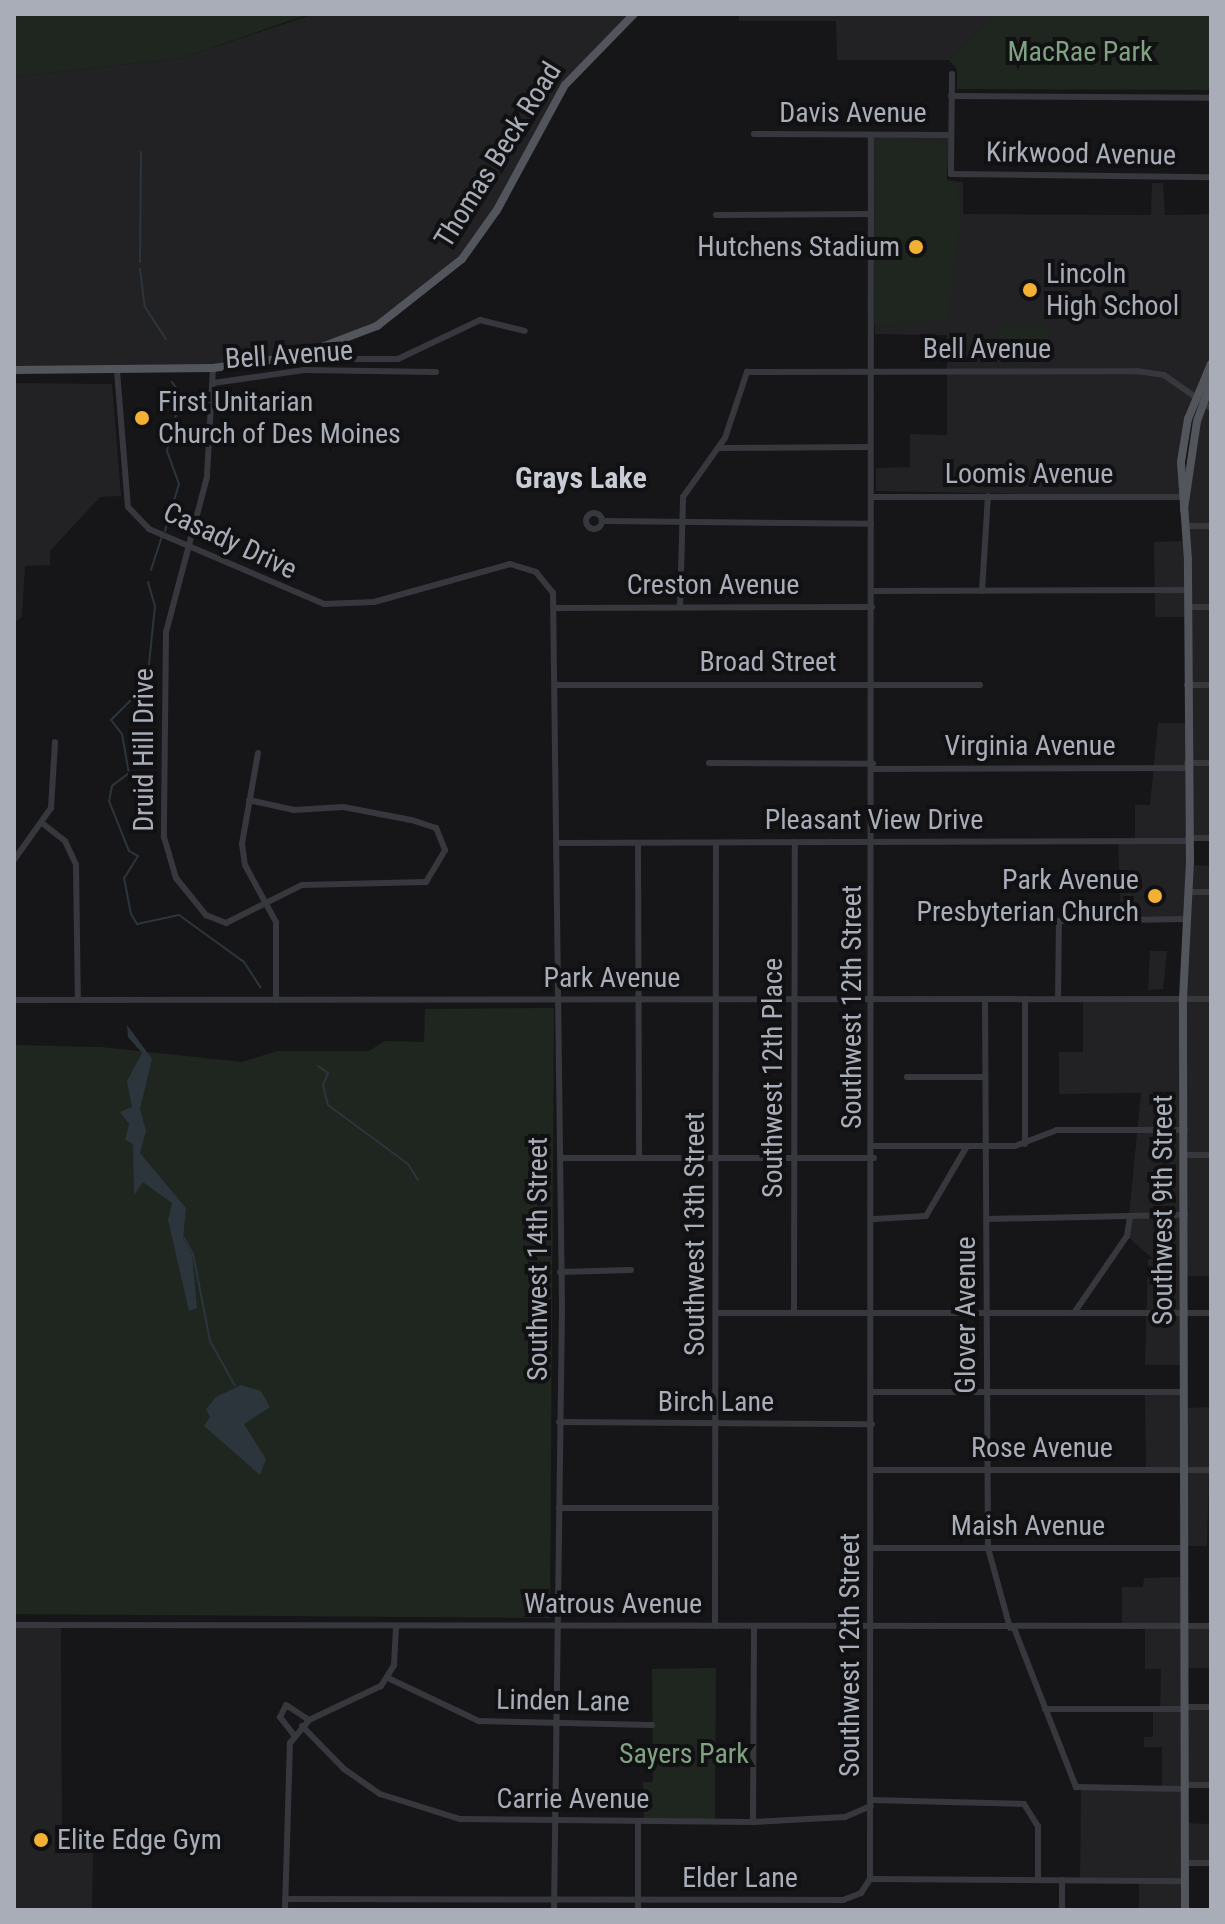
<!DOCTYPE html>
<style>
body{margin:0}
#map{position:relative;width:1225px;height:1924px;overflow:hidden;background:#161618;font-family:"Roboto Condensed",sans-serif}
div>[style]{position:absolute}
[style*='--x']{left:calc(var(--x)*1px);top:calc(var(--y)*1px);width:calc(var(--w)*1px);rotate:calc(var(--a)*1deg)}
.built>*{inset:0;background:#222225}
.green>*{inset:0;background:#1e261f}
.water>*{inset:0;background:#2c353c}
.stream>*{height:2px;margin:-1px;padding:0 1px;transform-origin:1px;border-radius:1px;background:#2c353c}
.minor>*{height:6px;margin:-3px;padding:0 3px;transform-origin:3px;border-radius:3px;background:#37383d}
.minor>.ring{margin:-3px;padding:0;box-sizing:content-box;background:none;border:6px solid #37383d;border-radius:50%}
.major>*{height:8px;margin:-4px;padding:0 4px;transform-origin:4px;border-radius:4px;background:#53555c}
.dots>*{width:22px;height:22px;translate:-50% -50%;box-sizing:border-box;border:4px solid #111113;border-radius:50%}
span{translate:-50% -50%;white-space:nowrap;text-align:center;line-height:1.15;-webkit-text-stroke:8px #111113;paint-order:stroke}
.park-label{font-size:28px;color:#7fa381}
.street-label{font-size:28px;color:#a8adb8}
.poi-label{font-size:28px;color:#a8adb8}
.right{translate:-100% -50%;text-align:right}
.left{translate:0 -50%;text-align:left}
.neighbourhood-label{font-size:30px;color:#c9ccd4;font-weight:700}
.frame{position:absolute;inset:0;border:16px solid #a8adb8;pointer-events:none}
</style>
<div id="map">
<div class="built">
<div style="clip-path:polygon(314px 14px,634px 14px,573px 73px,497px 210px,441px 280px,377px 326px,336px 345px,213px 368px,14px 366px,14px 77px,181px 58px)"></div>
<div style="clip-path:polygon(739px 14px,996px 14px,949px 60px,837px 60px,836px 21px,739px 21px)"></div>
<div style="clip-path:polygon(871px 135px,951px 135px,946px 182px,963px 182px,963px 214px,1151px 215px,1152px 183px,1163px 183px,1165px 215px,1211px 214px,1211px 366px,1188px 419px,1181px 497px,876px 491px,876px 468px,910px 467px,910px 434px,947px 435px,947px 335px,875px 334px)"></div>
<div style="clip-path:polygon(14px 383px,112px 384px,121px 496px,100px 497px,50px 551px,50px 565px,25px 566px,22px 617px,14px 623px)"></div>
<div style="clip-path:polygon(1211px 383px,1210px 838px,1189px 838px,1190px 865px,1211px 866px,1211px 1276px,1186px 1276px,1185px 1365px,1145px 1365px,1148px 1259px,1153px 1259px,1127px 1236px,1141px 1093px,1059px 1094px,1059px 1052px,1083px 1052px,1083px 999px,1182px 999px,1187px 919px,1121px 920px,1118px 841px,1135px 841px,1135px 805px,1150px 805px,1158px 723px,1187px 723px,1187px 617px,1155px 617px,1154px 542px,1186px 541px,1191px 459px)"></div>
<div style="clip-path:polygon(1150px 951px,1167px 951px,1163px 989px,1148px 990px)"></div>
<div style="clip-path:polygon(1145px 1392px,1185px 1392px,1185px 1408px,1211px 1407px,1207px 1546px,1184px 1546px,1184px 1470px,1146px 1470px)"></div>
<div style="clip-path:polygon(1184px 1577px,1184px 1626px,1211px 1626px,1211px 1668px,1185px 1668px,1184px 1707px,1211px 1707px,1211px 1785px,1184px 1785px,1185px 1823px,1211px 1824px,1211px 1863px,1185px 1863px,1185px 1910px,1139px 1910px,1139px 1881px,1080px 1880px,1081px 1788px,1162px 1789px,1162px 1747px,1144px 1747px,1144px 1737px,1153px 1737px,1153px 1709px,1160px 1708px,1161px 1669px,1145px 1669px,1145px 1626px,1122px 1627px,1122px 1587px,1143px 1587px,1144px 1578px)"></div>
<div style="clip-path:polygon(14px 1625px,61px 1625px,62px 1846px,93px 1848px,92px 1910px,14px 1910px)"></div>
</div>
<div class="green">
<div style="clip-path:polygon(14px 14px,310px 14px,181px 58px,14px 77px)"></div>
<div style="clip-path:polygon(996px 14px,1211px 14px,1211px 90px,957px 89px,957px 69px,949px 60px)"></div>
<div style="clip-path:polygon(875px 140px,946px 142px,947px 180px,956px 181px,961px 219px,947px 321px,874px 324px)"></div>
<div style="clip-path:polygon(1000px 327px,1048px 327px,1048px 356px,1000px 356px)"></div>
<div style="clip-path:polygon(554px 1008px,550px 1618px,14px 1614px,14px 1045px,101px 1047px,242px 1062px,277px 1051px,369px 1051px,385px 1041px,424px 1042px,425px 1009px)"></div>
<div style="clip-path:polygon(716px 1668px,715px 1822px,644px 1821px,643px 1782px,653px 1782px,652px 1669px)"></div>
</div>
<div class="water">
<div style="clip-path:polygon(127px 1025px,152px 1059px,140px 1109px,146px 1131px,140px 1153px,186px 1208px,183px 1239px,192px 1255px,197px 1308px,189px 1311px,168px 1220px,172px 1203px,143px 1182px,134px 1195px,133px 1144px,125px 1140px,129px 1124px,120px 1112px,132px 1107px,127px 1081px,142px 1053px,128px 1037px)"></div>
<div style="clip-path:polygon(241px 1385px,261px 1391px,270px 1407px,244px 1424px,266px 1459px,260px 1475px,204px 1426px,210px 1417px,206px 1409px,216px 1397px)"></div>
</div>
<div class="stream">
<div style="--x:140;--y:262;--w:110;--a:-89.5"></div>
<div style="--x:140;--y:269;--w:38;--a:83"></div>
<div style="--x:145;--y:307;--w:38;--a:57"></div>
<div style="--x:165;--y:531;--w:49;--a:-73.4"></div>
<div style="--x:179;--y:484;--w:35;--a:-110"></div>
<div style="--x:167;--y:451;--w:58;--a:-76"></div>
<div style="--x:181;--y:395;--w:16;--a:-125"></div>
<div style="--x:151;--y:570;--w:35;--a:-72"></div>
<div style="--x:148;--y:582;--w:25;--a:74"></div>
<div style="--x:155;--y:606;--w:78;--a:95.9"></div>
<div style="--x:147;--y:684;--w:51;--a:135"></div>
<div style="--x:111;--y:720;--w:18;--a:52"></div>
<div style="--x:122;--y:734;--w:40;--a:80"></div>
<div style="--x:129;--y:773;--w:21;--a:143"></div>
<div style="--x:112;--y:786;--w:15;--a:101"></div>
<div style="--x:109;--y:801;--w:54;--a:68.2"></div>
<div style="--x:129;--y:851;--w:10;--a:29"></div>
<div style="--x:138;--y:856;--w:26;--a:122"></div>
<div style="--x:124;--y:878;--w:37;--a:79"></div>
<div style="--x:131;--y:914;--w:12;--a:59"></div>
<div style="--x:137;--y:924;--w:43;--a:-12.1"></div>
<div style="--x:179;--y:915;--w:80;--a:35.9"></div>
<div style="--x:244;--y:962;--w:30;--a:57"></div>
<div style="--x:318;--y:1066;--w:12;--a:35"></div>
<div style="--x:328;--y:1073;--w:13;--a:113"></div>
<div style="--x:323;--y:1085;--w:21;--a:76"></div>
<div style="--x:328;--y:1105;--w:99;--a:36.4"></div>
<div style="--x:408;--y:1164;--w:19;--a:58"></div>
<div style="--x:184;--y:1238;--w:18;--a:61"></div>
<div style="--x:193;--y:1254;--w:89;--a:78.9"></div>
<div style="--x:210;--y:1341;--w:51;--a:60.9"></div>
</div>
<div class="minor">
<div style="--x:952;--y:74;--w:100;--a:90.6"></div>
<div style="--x:951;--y:174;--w:260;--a:0.7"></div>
<div style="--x:951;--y:96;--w:260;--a:0.4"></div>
<div style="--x:754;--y:134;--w:197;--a:0.3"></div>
<div style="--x:716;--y:215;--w:155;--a:-0.4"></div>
<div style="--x:336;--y:345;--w:17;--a:54"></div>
<div style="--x:346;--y:359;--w:52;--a:0"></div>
<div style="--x:398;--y:359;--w:91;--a:-25.4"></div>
<div style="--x:480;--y:320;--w:46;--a:13.7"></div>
<div style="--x:213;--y:368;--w:109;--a:93.2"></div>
<div style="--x:207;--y:477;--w:160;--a:104.8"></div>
<div style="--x:166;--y:632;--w:205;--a:90.6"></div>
<div style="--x:164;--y:837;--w:43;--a:73.7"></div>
<div style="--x:176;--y:878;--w:48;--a:51"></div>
<div style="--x:206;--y:915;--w:22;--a:22"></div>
<div style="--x:226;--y:923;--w:85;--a:-26.6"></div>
<div style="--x:302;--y:885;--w:124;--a:-1.4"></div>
<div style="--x:426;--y:882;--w:37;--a:-59"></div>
<div style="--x:445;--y:850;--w:24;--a:-112"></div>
<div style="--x:436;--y:828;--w:26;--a:-162"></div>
<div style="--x:411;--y:820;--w:69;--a:-169.2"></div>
<div style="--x:343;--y:807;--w:49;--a:176.5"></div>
<div style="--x:294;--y:810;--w:46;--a:-167.5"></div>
<div style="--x:117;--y:371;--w:136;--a:85.4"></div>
<div style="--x:128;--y:507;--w:30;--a:46"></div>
<div style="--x:149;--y:529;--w:190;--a:23.2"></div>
<div style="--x:324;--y:604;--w:50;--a:-2.3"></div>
<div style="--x:374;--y:602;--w:141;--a:-15.6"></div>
<div style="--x:510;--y:564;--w:27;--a:17"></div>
<div style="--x:536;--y:572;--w:27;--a:51"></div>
<div style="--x:553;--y:593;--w:715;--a:89.28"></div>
<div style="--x:562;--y:1308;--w:602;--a:90.76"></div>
<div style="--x:213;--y:383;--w:92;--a:-8.1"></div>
<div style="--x:304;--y:370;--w:132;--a:0.9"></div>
<div style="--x:720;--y:448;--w:150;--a:-0.4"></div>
<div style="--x:871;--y:497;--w:316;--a:0"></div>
<div class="ring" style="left:586px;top:513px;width:10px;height:10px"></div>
<div style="--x:606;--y:521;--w:265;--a:0.6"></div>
<div style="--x:1185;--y:526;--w:26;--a:0"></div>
<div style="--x:872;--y:591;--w:316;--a:-0.2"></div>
<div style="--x:982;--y:591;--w:95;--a:-86.4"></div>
<div style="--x:680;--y:607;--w:110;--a:-88.4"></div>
<div style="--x:683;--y:497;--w:72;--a:-54.6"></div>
<div style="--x:725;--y:438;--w:70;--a:-71.6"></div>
<div style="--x:747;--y:372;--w:389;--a:-0.1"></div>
<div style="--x:1136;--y:371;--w:28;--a:8"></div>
<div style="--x:1164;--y:375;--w:57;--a:35.1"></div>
<div style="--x:1188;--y:607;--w:23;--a:0"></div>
<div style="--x:555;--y:608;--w:317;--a:-0.2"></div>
<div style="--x:556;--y:685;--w:424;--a:0"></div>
<div style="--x:1187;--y:685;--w:24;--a:0"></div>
<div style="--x:258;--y:753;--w:92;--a:100"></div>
<div style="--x:242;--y:844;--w:21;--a:82"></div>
<div style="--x:245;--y:865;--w:65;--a:61.5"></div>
<div style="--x:276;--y:922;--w:78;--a:90"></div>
<div style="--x:709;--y:763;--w:164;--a:0.3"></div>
<div style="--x:1187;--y:763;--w:24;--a:0"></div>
<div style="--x:873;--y:769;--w:314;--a:-0.2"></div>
<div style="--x:42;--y:823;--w:29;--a:38"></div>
<div style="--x:65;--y:841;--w:26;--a:65"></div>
<div style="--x:76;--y:865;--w:135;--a:89.2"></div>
<div style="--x:1188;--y:838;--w:23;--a:0"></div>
<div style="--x:559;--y:843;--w:629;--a:-0.18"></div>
<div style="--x:638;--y:843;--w:315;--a:89.8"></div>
<div style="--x:14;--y:860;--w:64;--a:-54.6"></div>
<div style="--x:51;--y:808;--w:66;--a:-86.5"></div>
<div style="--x:1190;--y:892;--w:21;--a:0"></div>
<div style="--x:985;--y:999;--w:549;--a:89.69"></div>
<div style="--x:988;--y:1548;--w:83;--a:74.6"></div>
<div style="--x:1025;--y:999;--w:145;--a:90"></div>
<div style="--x:1058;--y:999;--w:78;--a:-89.3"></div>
<div style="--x:1059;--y:921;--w:128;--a:-0.9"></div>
<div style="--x:14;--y:1000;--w:1197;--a:-0.05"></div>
<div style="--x:907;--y:1077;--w:77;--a:0"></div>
<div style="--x:874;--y:1146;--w:141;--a:0"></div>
<div style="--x:1015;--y:1146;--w:45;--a:-20.9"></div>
<div style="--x:1057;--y:1130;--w:128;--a:0"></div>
<div style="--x:1185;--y:1155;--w:26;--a:0"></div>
<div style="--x:561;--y:1158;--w:313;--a:0"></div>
<div style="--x:874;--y:1219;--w:52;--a:-3.3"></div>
<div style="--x:926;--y:1216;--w:81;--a:-59.6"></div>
<div style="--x:987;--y:1219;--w:198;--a:-1.2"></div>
<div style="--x:560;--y:1272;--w:71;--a:-1.6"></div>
<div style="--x:717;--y:1313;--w:494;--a:0"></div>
<div style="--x:794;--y:1313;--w:471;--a:-89.9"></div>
<div style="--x:1074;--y:1313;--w:93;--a:-55.5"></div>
<div style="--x:1127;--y:1236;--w:19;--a:-81"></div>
<div style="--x:872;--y:1392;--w:313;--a:0"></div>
<div style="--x:559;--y:1422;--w:313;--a:0.4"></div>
<div style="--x:872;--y:1470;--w:339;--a:0"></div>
<div style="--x:559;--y:1508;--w:157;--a:0"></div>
<div style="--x:872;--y:1548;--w:312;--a:0"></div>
<div style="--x:14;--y:1625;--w:1197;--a:0.05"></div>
<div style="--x:715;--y:1626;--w:783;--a:-89.93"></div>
<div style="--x:1014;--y:1628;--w:171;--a:68.7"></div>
<div style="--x:1076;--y:1787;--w:108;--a:1.1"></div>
<div style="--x:388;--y:1678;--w:101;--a:25.3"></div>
<div style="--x:479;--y:1721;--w:173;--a:1.3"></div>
<div style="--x:1184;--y:1707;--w:27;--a:0"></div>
<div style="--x:1045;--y:1709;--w:139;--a:0"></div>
<div style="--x:302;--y:1726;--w:60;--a:45.7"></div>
<div style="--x:344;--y:1769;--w:44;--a:34.8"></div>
<div style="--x:380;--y:1794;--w:84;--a:17.4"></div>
<div style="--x:460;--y:1819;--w:293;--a:0.6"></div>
<div style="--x:753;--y:1822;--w:92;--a:-3.1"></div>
<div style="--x:845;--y:1817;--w:28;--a:-23"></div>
<div style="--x:294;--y:1735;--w:23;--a:-128"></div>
<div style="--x:280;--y:1717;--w:13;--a:-63"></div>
<div style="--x:286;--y:1705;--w:27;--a:33"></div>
<div style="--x:1184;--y:1785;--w:27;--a:0"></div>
<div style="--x:871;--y:1800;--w:153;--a:1.5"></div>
<div style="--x:1024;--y:1804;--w:26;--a:58"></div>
<div style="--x:1038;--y:1826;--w:54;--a:90"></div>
<div style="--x:753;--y:1822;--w:195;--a:-89.7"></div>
<div style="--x:1185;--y:1863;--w:26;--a:0"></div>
<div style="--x:870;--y:1879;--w:1744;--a:-89.97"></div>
<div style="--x:285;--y:1899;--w:558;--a:0.1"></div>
<div style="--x:843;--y:1900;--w:19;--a:-21"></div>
<div style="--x:861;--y:1893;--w:17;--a:-57"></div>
<div style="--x:870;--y:1879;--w:315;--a:0.4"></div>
<div style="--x:285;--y:1910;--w:167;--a:-88.3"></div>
<div style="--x:290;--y:1743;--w:30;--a:-50"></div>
<div style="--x:309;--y:1720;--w:80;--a:-25.3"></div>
<div style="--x:381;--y:1686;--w:25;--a:-58"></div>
<div style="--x:394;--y:1665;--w:39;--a:-87"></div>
<div style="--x:638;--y:1910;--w:89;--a:-90"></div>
<div style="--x:1062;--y:1910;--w:30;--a:-90"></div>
</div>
<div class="major">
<div style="--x:14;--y:370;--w:199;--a:-0.6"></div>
<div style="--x:213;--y:368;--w:86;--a:-8"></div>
<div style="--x:298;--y:356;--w:85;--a:-20.8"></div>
<div style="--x:377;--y:326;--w:108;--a:-38.2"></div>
<div style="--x:462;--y:259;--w:60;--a:-54.5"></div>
<div style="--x:497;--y:210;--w:142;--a:-61.5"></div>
<div style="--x:565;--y:85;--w:99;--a:-45.8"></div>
<div style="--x:1184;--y:509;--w:89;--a:-81.6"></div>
<div style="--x:1197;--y:421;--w:40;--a:-69.8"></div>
<div style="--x:1185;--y:1910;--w:911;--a:-90.13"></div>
<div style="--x:1183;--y:999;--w:137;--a:-87.1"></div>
<div style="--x:1190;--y:862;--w:302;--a:-90.4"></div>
<div style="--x:1188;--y:560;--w:98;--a:-94.1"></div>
<div style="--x:1181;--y:462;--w:44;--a:-80.8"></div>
<div style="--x:1188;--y:419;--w:60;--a:-67.3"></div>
</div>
<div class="dots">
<div style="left:916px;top:247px;background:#f2b134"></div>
<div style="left:1030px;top:290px;background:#f2b134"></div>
<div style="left:142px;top:418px;background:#f2b134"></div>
<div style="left:1155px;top:896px;background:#f2b134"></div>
<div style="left:41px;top:1840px;background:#f2b134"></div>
</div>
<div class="park-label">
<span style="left:1080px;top:52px">MacRae Park</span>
<span style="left:684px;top:1754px">Sayers Park</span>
</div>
<div class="street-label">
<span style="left:853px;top:113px">Davis Avenue</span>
<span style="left:1081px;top:154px;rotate:1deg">Kirkwood Avenue</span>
<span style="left:498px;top:155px;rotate:-58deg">Thomas Beck Road</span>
<span style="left:987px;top:349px">Bell Avenue</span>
<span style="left:289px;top:355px;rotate:-4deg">Bell Avenue</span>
<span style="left:1029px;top:474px">Loomis Avenue</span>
<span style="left:230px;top:541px;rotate:25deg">Casady Drive</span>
<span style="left:713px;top:585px">Creston Avenue</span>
<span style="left:768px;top:662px">Broad Street</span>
<span style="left:1030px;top:746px">Virginia Avenue</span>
<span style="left:144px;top:750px;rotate:-90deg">Druid Hill Drive</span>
<span style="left:874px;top:820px">Pleasant View Drive</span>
<span style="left:612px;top:978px">Park Avenue</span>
<span style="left:852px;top:1007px;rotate:-90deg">Southwest 12th Street</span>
<span style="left:773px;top:1078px;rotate:-90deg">Southwest 12th Place</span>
<span style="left:1163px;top:1210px;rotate:-90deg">Southwest 9th Street</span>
<span style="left:695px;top:1234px;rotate:-90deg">Southwest 13th Street</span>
<span style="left:538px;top:1259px;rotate:-90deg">Southwest 14th Street</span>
<span style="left:966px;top:1315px;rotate:-90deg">Glover Avenue</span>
<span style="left:716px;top:1402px">Birch Lane</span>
<span style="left:1042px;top:1448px">Rose Avenue</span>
<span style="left:1028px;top:1526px">Maish Avenue</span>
<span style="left:613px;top:1604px">Watrous Avenue</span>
<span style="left:850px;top:1655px;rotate:-90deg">Southwest 12th Street</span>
<span style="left:563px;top:1701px;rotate:1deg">Linden Lane</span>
<span style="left:573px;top:1799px">Carrie Avenue</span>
<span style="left:740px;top:1878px">Elder Lane</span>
</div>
<div class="poi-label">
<span class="right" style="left:900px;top:247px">Hutchens Stadium</span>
<span class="left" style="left:1046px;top:290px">Lincoln<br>High School</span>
<span class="left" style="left:158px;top:418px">First Unitarian<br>Church of Des Moines</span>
<span class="right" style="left:1139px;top:896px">Park Avenue<br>Presbyterian Church</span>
<span class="left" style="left:57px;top:1840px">Elite Edge Gym</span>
</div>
<div class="neighbourhood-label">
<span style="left:581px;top:478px">Grays Lake</span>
</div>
<div class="frame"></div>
</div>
